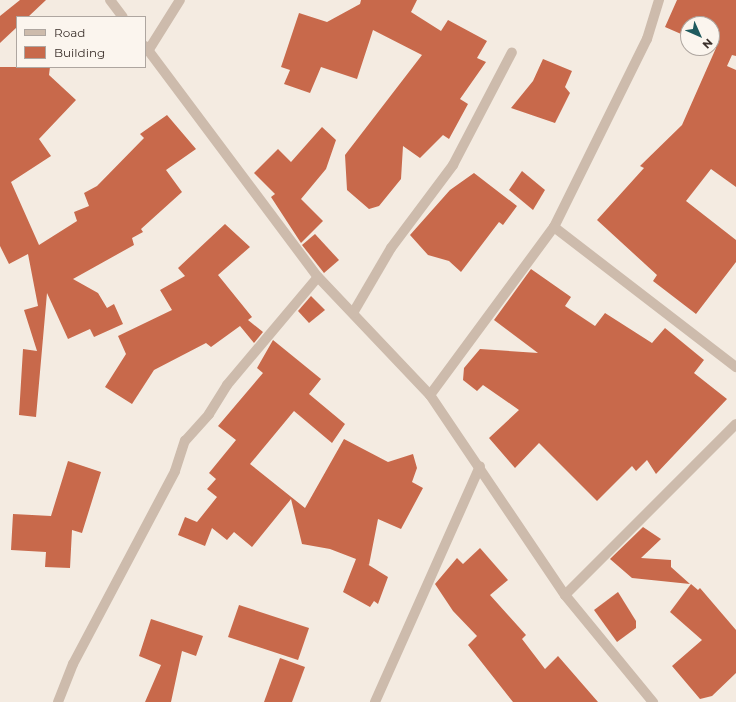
<!DOCTYPE html>
<style>
body{margin:0}
#map{position:relative;width:736px;height:702px;overflow:hidden;background:#f4ebe1;font-family:Montserrat,sans-serif}
div>[style]{position:absolute}
[style*='--x']{left:calc(var(--x)*1px);top:calc(var(--y)*1px);width:calc(var(--w)*1px);rotate:calc(var(--a)*1deg)}
.building>*{inset:0;background:#c8694b}
.minor>*{height:10px;margin:-5px;padding:0 5px;transform-origin:5px;border-radius:5px;background:#cdbbac}
span{translate:-50% -50%;white-space:nowrap;text-align:center;line-height:1.15;-webkit-text-stroke:4px #fbf5ee;paint-order:stroke}
.legend{position:absolute;left:16px;top:16px;width:130px;height:52px;box-sizing:border-box;background:#fbf5ee;border:1px solid #aea6a0;margin:0;padding:5px 7px;list-style:none;font-size:12px;color:#3b302b}
.legend li{display:flex;align-items:center;gap:8px;height:20px}
.legend b{width:20px;border:1px solid #aea6a0}
.north{position:absolute;left:680px;top:16px;width:40px;height:40px;box-sizing:border-box;background:#fbf5ee;border:1px solid #aea6a0;border-radius:50%;rotate:135deg;font-size:11px;font-weight:700;line-height:16px;text-align:center;color:#3b302b}
.north::after{content:'';display:block;margin:auto;width:14px;height:18px;background:#1f5a5e;clip-path:polygon(50% 0,100% 100%,50% 72%,0 100%)}
</style>
<div id="map">
<div class="building">
<div style="clip-path:polygon(20px 0,46px 0,28px 17px,17px 17px,17px 27px,0 43px,0 16px)"></div>
<div style="clip-path:polygon(361px 0,417px 0,411px 12px,441px 31px,448px 20px,487px 41px,477px 58px,486px 62px,460px 99px,468px 104px,449px 139px,443px 135px,420px 158px,403px 146px,401px 179px,379px 206px,369px 209px,347px 190px,345px 155px,422px 55px,373px 30px,357px 79px,321px 67px,310px 93px,284px 84px,290px 70px,281px 67px,299px 13px,327px 22px,360px 4px)"></div>
<div style="clip-path:polygon(677px 0,736px 0,736px 56px,732px 55px,727px 66px,736px 70px,736px 187px,711px 169px,686px 201px,736px 240px,736px 262px,696px 314px,653px 281px,657px 275px,597px 220px,644px 168px,640px 166px,682px 125px,716px 48px,712px 46px,712px 24px,688px 24px,688px 37px,665px 27px)"></div>
<div style="clip-path:polygon(543px 59px,572px 71px,565px 87px,570px 93px,555px 123px,511px 108px,533px 81px)"></div>
<div style="clip-path:polygon(0 67px,50px 67px,49px 75px,76px 100px,39px 139px,51px 156px,11px 182px,39px 245px,77px 221px,74px 212px,89px 206px,84px 193px,97px 186px,144px 138px,140px 134px,167px 115px,196px 149px,166px 170px,182px 192px,141px 229px,143px 232px,132px 238px,134px 245px,73px 279px,98px 293px,107px 308px,114px 304px,123px 324px,94px 337px,90px 329px,68px 339px,47px 293px,36px 417px,19px 415px,23px 349px,37px 351px,24px 310px,38px 306px,28px 254px,9px 264px,0 246px)"></div>
<div style="clip-path:polygon(322px 127px,336px 140px,326px 169px,301px 199px,323px 221px,301px 243px,271px 197px,275px 194px,254px 173px,278px 149px,291px 162px)"></div>
<div style="clip-path:polygon(522px 171px,545px 190px,533px 210px,509px 190px)"></div>
<div style="clip-path:polygon(474px 173px,517px 206px,503px 225px,499px 222px,461px 272px,449px 261px,428px 255px,410px 235px,450px 190px)"></div>
<div style="clip-path:polygon(225px 224px,250px 247px,218px 275px,252px 317px,248px 320px,263px 332px,254px 343px,240px 326px,211px 347px,206px 343px,154px 370px,132px 404px,105px 387px,126px 354px,118px 336px,172px 310px,160px 290px,185px 276px,178px 268px)"></div>
<div style="clip-path:polygon(315px 234px,339px 260px,324px 273px,302px 245px)"></div>
<div style="clip-path:polygon(531px 269px,571px 297px,565px 306px,595px 326px,605px 313px,652px 343px,665px 328px,704px 360px,694px 373px,727px 399px,656px 474px,647px 460px,636px 471px,632px 466px,597px 501px,539px 443px,515px 468px,489px 438px,519px 410px,483px 385px,477px 391px,463px 380px,464px 368px,480px 349px,538px 353px,494px 320px)"></div>
<div style="clip-path:polygon(311px 296px,325px 310px,309px 323px,298px 311px)"></div>
<div style="clip-path:polygon(273px 340px,321px 379px,309px 394px,345px 424px,332px 443px,294px 411px,250px 464px,305px 508px,344px 439px,388px 462px,413px 454px,417px 468px,412px 482px,423px 488px,401px 529px,378px 519px,369px 565px,367px 564px,388px 577px,378px 604px,374px 601px,370px 607px,343px 592px,356px 559px,330px 549px,302px 544px,291px 499px,252px 547px,234px 532px,227px 540px,212px 528px,205px 546px,178px 535px,185px 517px,197px 522px,217px 497px,207px 489px,216px 479px,209px 473px,236px 440px,218px 426px,263px 373px,257px 368px)"></div>
<div style="clip-path:polygon(68px 461px,101px 472px,82px 533px,72px 530px,70px 568px,45px 567px,46px 552px,11px 550px,13px 514px,51px 516px)"></div>
<div style="clip-path:polygon(643px 527px,661px 539px,641px 558px,671px 560px,671px 567px,690px 584px,632px 578px,610px 559px)"></div>
<div style="clip-path:polygon(480px 548px,508px 580px,490px 595px,526px 635px,522px 639px,545px 669px,558px 656px,598px 702px,513px 702px,468px 645px,477px 636px,453px 611px,435px 584px,457px 558px,463px 564px)"></div>
<div style="clip-path:polygon(691px 584px,698px 590px,700px 588px,736px 630px,736px 673px,712px 696px,700px 699px,672px 666px,702px 640px,670px 612px)"></div>
<div style="clip-path:polygon(618px 592px,636px 621px,636px 628px,617px 642px,594px 610px)"></div>
<div style="clip-path:polygon(239px 605px,309px 628px,298px 660px,228px 637px)"></div>
<div style="clip-path:polygon(151px 619px,203px 636px,196px 656px,182px 651px,171px 702px,145px 702px,161px 665px,139px 656px)"></div>
<div style="clip-path:polygon(280px 658px,305px 667px,292px 702px,264px 702px)"></div>
</div>
<div class="minor">
<div style="--x:110;--y:0;--w:21;--a:53"></div>
<div style="--x:145;--y:46;--w:289;--a:53.2"></div>
<div style="--x:318;--y:277;--w:163;--a:46.5"></div>
<div style="--x:430;--y:395;--w:241;--a:56"></div>
<div style="--x:565;--y:595;--w:139;--a:50.6"></div>
<div style="--x:148;--y:51;--w:60;--a:-57.9"></div>
<div style="--x:554;--y:227;--w:210;--a:-63.7"></div>
<div style="--x:647;--y:39;--w:41;--a:-72.9"></div>
<div style="--x:353;--y:313;--w:75;--a:-59.7"></div>
<div style="--x:391;--y:248;--w:104;--a:-53.2"></div>
<div style="--x:453;--y:165;--w:127;--a:-62.4"></div>
<div style="--x:430;--y:395;--w:209;--a:-53.6"></div>
<div style="--x:554;--y:227;--w:230;--a:37.6"></div>
<div style="--x:565;--y:595;--w:242;--a:-45"></div>
<div style="--x:58;--y:702;--w:41;--a:-68.5"></div>
<div style="--x:73;--y:664;--w:218;--a:-62.1"></div>
<div style="--x:175;--y:471;--w:32;--a:-72"></div>
<div style="--x:185;--y:441;--w:36;--a:-48"></div>
<div style="--x:209;--y:414;--w:34;--a:-58"></div>
<div style="--x:227;--y:385;--w:141;--a:-49.9"></div>
<div style="--x:375;--y:702;--w:258;--a:-66"></div>
</div>
<ul class="legend">
<li><b style="height:5px;background:#cdbbac"></b>Road</li>
<li><b style="height:11px;background:#c8694b"></b>Building</li>
</ul>
<div class="north">N</div>
</div>
